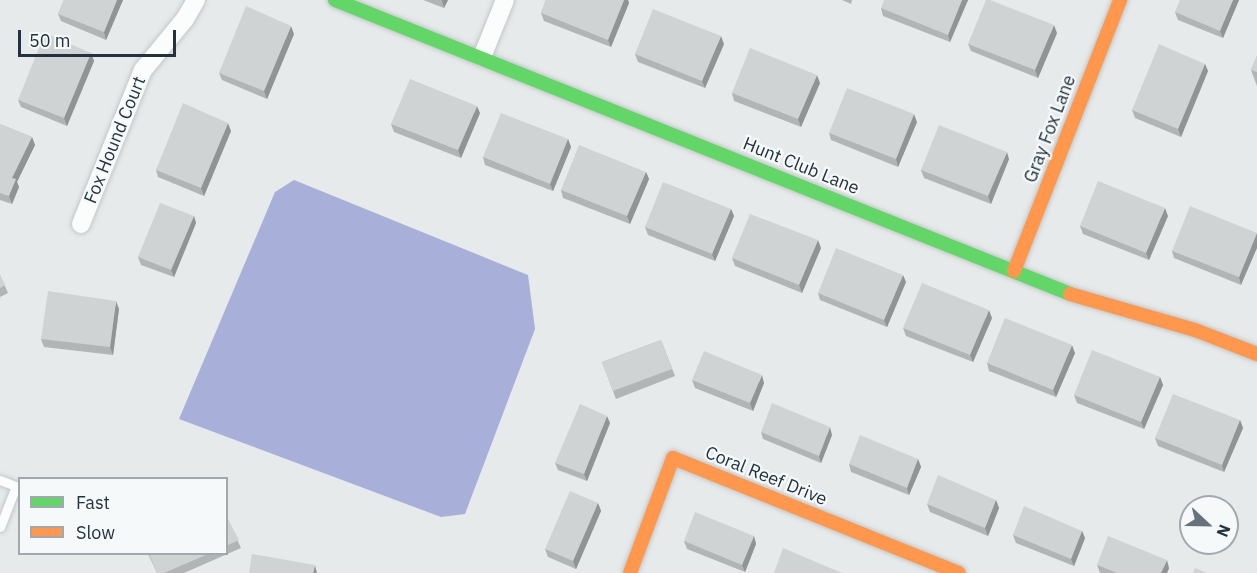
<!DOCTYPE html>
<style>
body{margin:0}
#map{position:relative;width:1257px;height:573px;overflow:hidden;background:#e6eaeb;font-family:"IBM Plex Sans",sans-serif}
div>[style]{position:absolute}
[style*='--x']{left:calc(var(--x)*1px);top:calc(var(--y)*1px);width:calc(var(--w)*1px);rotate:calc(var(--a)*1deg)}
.water>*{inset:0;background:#a8afd9}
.roads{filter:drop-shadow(0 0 2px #c3c7c8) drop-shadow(0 0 2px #c3c7c8)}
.lane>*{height:9px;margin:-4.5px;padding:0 4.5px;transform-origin:4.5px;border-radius:4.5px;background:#fbfcfc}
.street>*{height:18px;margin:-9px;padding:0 9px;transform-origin:9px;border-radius:9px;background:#fbfcfc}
.fast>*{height:14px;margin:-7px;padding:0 7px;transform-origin:7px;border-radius:7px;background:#63d668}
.slow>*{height:14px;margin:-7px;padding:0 7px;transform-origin:7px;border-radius:7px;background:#ff974d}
.wall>*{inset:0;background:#b2b5b6}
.shaded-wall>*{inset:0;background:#919494}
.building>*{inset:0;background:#cfd3d4}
span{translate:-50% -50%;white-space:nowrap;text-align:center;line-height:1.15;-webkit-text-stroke:4.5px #f5f9fa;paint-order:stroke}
.street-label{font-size:18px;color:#24323f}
.legend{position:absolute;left:18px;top:477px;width:210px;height:78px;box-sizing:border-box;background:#f5f9fa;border:2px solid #a1a9af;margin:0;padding:8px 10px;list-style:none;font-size:18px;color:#24323f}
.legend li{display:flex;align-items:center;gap:12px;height:30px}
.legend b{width:30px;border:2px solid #a1a9af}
.north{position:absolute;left:1179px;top:495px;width:60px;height:60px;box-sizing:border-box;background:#f5f9fa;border:2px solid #a1a9af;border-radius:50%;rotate:112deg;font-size:16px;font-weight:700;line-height:24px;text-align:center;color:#24323f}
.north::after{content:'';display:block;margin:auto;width:21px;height:27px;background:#68727b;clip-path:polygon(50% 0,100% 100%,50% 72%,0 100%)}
.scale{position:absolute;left:18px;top:30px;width:158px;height:27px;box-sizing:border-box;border:3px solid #24323f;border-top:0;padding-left:8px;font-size:18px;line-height:21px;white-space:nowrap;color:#24323f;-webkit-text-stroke:4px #f5f9fa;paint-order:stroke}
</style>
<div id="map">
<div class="water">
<div style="clip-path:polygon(294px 180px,528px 275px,535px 329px,465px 514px,441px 517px,179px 419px,275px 192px)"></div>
</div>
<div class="roads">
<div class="lane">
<div style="--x:0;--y:480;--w:17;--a:21"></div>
<div style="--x:16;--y:486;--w:44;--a:111.3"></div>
</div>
<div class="street">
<div style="--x:482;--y:57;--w:61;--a:-68"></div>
<div style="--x:81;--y:224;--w:166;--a:-68.1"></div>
<div style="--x:143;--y:70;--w:66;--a:-50.5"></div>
<div style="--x:185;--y:19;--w:22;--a:-60"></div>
</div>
<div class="fast">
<div style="--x:335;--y:0;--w:792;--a:21.8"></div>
</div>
<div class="slow">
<div style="--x:1014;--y:271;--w:291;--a:-68.6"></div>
<div style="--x:1070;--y:294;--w:130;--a:16.1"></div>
<div style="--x:1195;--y:330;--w:66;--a:21.2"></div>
<div style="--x:630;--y:573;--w:123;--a:-69.5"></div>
<div style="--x:673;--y:458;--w:308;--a:21.9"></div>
</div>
</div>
<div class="wall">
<div style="clip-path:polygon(64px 0,123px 0,106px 40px,61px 21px,58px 14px)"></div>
<div style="clip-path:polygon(423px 0,448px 0,444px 8px)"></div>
<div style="clip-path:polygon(546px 0,628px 0,629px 3px,611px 47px,544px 21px,541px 13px)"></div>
<div style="clip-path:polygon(842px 0,852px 0,851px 4px)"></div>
<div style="clip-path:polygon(968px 0,950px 42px,883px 16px,881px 8px)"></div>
<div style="clip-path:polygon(1239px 0,1223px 38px,1178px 20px,1175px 12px)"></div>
<div style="clip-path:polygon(1057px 33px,1038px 78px,971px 51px,968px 44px)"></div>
<div style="clip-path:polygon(294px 34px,267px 99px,222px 80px,219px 73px)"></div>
<div style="clip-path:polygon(724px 44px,705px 88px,638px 62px,635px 54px)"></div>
<div style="clip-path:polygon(91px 53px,94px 61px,67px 126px,21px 107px,18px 100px)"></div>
<div style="clip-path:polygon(1257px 56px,1257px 86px,1251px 70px)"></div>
<div style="clip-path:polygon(1205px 64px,1208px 71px,1181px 137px,1135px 118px,1132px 110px)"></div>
<div style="clip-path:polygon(820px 83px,801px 127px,734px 101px,732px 93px)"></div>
<div style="clip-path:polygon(480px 113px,461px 158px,394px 132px,391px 124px)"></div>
<div style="clip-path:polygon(917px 122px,898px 167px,831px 140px,829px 133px)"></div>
<div style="clip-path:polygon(0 124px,32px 137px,35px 145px,17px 182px,19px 187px,12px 204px,0 200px)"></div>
<div style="clip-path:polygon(231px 131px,204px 196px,158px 177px,156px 170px)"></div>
<div style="clip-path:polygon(568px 139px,571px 147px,553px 191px,485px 165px,483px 157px)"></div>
<div style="clip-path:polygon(1009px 159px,991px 204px,924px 178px,921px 170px)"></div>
<div style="clip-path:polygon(646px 172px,649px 179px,630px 224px,563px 198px,561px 190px)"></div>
<div style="clip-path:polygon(731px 209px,734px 216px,715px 261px,648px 235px,645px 227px)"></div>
<div style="clip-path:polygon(194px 216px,196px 223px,174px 277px,141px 265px,138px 257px)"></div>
<div style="clip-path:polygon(1168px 216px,1149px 260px,1083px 234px,1080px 226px)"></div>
<div style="clip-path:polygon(1257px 233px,1241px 285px,1174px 258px,1172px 251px)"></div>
<div style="clip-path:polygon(821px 248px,802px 293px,735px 266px,732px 258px)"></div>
<div style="clip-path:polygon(0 275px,8px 293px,0 297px)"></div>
<div style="clip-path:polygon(906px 282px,887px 327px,820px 300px,818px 293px)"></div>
<div style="clip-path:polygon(119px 309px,113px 355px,44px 347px,41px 339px)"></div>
<div style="clip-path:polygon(992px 318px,973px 362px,906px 336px,903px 328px)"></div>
<div style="clip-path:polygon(661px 340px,675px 376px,616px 399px,602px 362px)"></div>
<div style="clip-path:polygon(1075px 353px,1056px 397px,989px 371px,987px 363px)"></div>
<div style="clip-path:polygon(1160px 377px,1163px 385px,1144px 429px,1077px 403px,1074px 395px)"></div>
<div style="clip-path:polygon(692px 380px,764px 383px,753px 411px,695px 388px)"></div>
<div style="clip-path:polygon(1240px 420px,1243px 428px,1224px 472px,1158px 446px,1155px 438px)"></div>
<div style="clip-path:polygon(610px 423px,587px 481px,558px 470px,555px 463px)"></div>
<div style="clip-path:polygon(761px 432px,832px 435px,821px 463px,763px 439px)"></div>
<div style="clip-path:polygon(918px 459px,921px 467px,909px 495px,851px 472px,849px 464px)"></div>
<div style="clip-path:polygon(996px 500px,999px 508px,988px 536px,930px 512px,927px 504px)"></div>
<div style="clip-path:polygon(598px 503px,601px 511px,576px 569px,548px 557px,545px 549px)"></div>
<div style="clip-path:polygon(226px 515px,241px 548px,184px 573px,157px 573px,148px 554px,226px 554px)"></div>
<div style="clip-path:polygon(1082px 531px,1085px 538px,1074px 566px,1016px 543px,1013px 535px)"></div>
<div style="clip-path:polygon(754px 536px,756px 544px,745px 572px,687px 549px,684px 541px)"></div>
<div style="clip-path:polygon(1097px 565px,1169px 568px,1167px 573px,1100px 573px)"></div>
</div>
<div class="shaded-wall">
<div style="clip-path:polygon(117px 0,123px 0,106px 40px,104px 32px)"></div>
<div style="clip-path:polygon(442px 0,448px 0,444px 8px,442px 1px)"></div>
<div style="clip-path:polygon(624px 0,628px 0,629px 3px,611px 47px,608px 40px)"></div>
<div style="clip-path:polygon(962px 0,968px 0,950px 42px,948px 35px)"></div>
<div style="clip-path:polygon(1233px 0,1239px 0,1223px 38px,1220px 31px)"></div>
<div style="clip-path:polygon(1054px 25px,1057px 33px,1038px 78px,1035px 70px)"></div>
<div style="clip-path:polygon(291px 26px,294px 34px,267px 99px,264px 91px)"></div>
<div style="clip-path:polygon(721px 36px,724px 44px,705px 88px,702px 81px)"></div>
<div style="clip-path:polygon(91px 53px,94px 61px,67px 126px,64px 118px)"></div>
<div style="clip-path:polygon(1205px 64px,1208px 71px,1181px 137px,1178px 129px)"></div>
<div style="clip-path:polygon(817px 75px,820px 83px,801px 127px,798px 119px)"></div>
<div style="clip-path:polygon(477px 106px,480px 113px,461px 158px,458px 150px)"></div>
<div style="clip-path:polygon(914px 114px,917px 122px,898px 167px,896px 159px)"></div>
<div style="clip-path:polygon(228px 123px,231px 131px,204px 196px,201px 188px)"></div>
<div style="clip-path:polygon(32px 137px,35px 145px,17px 182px,19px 187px,12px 204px,9px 196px,12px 178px)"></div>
<div style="clip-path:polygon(568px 139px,571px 147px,553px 191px,550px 184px)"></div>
<div style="clip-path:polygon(1007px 152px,1009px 159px,991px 204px,988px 196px)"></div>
<div style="clip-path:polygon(646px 172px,649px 179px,630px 224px,627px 216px)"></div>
<div style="clip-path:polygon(1165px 208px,1168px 216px,1149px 260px,1146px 253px)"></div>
<div style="clip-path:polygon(731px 209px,734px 216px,715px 261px,712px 254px)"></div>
<div style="clip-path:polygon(194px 216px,196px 223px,174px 277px,171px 270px)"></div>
<div style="clip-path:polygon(1257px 233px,1257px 248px,1241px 285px,1239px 277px)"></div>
<div style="clip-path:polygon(818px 240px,821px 248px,802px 293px,799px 285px)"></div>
<div style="clip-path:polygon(903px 275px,906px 282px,887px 327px,884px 320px)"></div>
<div style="clip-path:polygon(116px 301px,119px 309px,113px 355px,110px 347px)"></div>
<div style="clip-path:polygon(989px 310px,992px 318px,973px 362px,970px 355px)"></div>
<div style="clip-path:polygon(1072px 345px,1075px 353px,1056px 397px,1053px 390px)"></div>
<div style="clip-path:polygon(762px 375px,764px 383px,753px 411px,750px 403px)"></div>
<div style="clip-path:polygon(1160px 377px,1163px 385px,1144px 429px,1141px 422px)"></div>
<div style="clip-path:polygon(607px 416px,610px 423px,587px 481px,584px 474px)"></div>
<div style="clip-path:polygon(1240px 420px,1243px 428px,1224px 472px,1222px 465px)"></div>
<div style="clip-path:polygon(830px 427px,832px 435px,821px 463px,819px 456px)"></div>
<div style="clip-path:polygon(918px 459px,921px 467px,909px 495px,907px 488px)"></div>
<div style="clip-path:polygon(996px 500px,999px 508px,988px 536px,985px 528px)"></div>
<div style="clip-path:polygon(598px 503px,601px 511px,576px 569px,573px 561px)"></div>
<div style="clip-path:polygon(1082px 531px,1085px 538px,1074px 566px,1071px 559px)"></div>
<div style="clip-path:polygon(754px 536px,756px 544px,745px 572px,742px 565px)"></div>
<div style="clip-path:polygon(1167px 560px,1169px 568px,1167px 573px,1161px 573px)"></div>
<div style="clip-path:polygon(315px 565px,317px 573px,313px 573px)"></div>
</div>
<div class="building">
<div style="clip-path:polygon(64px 0,117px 0,104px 32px,58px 14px)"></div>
<div style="clip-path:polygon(546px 0,624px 0,608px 40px,541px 13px)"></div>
<div style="clip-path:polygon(884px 0,962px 0,948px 35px,881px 8px)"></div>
<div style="clip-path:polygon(986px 0,990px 0,1054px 25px,1035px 70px,968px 44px)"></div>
<div style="clip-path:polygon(1180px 0,1233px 0,1220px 31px,1175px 12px)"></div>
<div style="clip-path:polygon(246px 6px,291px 26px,264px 91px,219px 73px)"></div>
<div style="clip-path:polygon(653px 9px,721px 36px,702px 81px,635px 54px)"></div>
<div style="clip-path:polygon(45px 33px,91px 53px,64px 118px,18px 100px)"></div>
<div style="clip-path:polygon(1159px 44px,1205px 64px,1178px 129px,1132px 110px)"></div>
<div style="clip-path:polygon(750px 48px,817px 75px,798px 119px,732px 93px)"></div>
<div style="clip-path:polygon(1257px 56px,1257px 72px,1251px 70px)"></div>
<div style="clip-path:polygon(410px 79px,477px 106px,458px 150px,391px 124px)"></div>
<div style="clip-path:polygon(847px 88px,914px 114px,896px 159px,829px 133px)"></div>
<div style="clip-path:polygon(183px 103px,228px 123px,201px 188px,156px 170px)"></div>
<div style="clip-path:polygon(501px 113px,568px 139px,550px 184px,483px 157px)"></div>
<div style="clip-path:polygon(0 124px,32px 137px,12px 178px,16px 179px,9px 196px,0 193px)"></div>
<div style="clip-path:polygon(939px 125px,1007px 152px,988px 196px,921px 170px)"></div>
<div style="clip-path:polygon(579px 145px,646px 172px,627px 216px,561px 190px)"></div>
<div style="clip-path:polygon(1098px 181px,1165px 208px,1146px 253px,1080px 226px)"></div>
<div style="clip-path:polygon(663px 182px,731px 209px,712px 254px,645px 227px)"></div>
<div style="clip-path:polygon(160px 203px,194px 216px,171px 270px,138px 257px)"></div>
<div style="clip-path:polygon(1190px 206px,1257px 233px,1239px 277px,1172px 251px)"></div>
<div style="clip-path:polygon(750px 214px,818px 240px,799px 285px,732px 258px)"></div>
<div style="clip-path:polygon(836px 248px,903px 275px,884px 320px,818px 293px)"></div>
<div style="clip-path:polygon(0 275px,5px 285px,0 288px)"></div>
<div style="clip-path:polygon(922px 283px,989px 310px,970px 355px,903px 328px)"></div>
<div style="clip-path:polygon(48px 291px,116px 301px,110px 347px,41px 339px)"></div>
<div style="clip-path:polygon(1005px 318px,1072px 345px,1053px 390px,987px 363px)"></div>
<div style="clip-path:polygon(661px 340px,672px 369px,613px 391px,602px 362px)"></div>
<div style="clip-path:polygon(1092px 350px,1160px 377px,1141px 422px,1074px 395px)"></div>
<div style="clip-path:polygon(704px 351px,762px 375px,750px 403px,692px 380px)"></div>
<div style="clip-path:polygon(1173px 394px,1240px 420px,1222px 465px,1155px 438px)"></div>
<div style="clip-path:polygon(772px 403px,830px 427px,819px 456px,761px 432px)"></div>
<div style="clip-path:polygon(580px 404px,607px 416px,584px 474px,555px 463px)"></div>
<div style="clip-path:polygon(860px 435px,918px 459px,907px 488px,849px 464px)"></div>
<div style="clip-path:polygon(938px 475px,996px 500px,985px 528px,927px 504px)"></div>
<div style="clip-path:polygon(570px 491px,598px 503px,573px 561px,545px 549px)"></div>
<div style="clip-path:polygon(1024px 506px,1082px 531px,1071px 559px,1013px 535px)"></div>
<div style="clip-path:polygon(695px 512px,754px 536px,742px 565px,684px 541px)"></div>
<div style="clip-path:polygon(226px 515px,239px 540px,226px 546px)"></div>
<div style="clip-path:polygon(1108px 536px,1167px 560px,1161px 573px,1117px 573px,1097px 565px)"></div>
<div style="clip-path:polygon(783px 548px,842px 573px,774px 573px)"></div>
<div style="clip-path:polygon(149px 554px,208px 554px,164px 573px,157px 573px)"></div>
<div style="clip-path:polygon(252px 554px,315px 565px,313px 573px,249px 573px)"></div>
<div style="clip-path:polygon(1195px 568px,1207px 573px,1193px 573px)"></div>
</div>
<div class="street-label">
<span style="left:1050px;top:129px;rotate:-69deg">Gray Fox Lane</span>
<span style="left:115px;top:140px;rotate:-68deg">Fox Hound Court</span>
<span style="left:801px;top:166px;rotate:22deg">Hunt Club Lane</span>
<span style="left:766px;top:476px;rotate:22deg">Coral Reef Drive</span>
</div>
<ul class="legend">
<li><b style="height:8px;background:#63d668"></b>Fast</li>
<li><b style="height:8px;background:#ff974d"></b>Slow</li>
</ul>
<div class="north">N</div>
<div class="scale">50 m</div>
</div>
